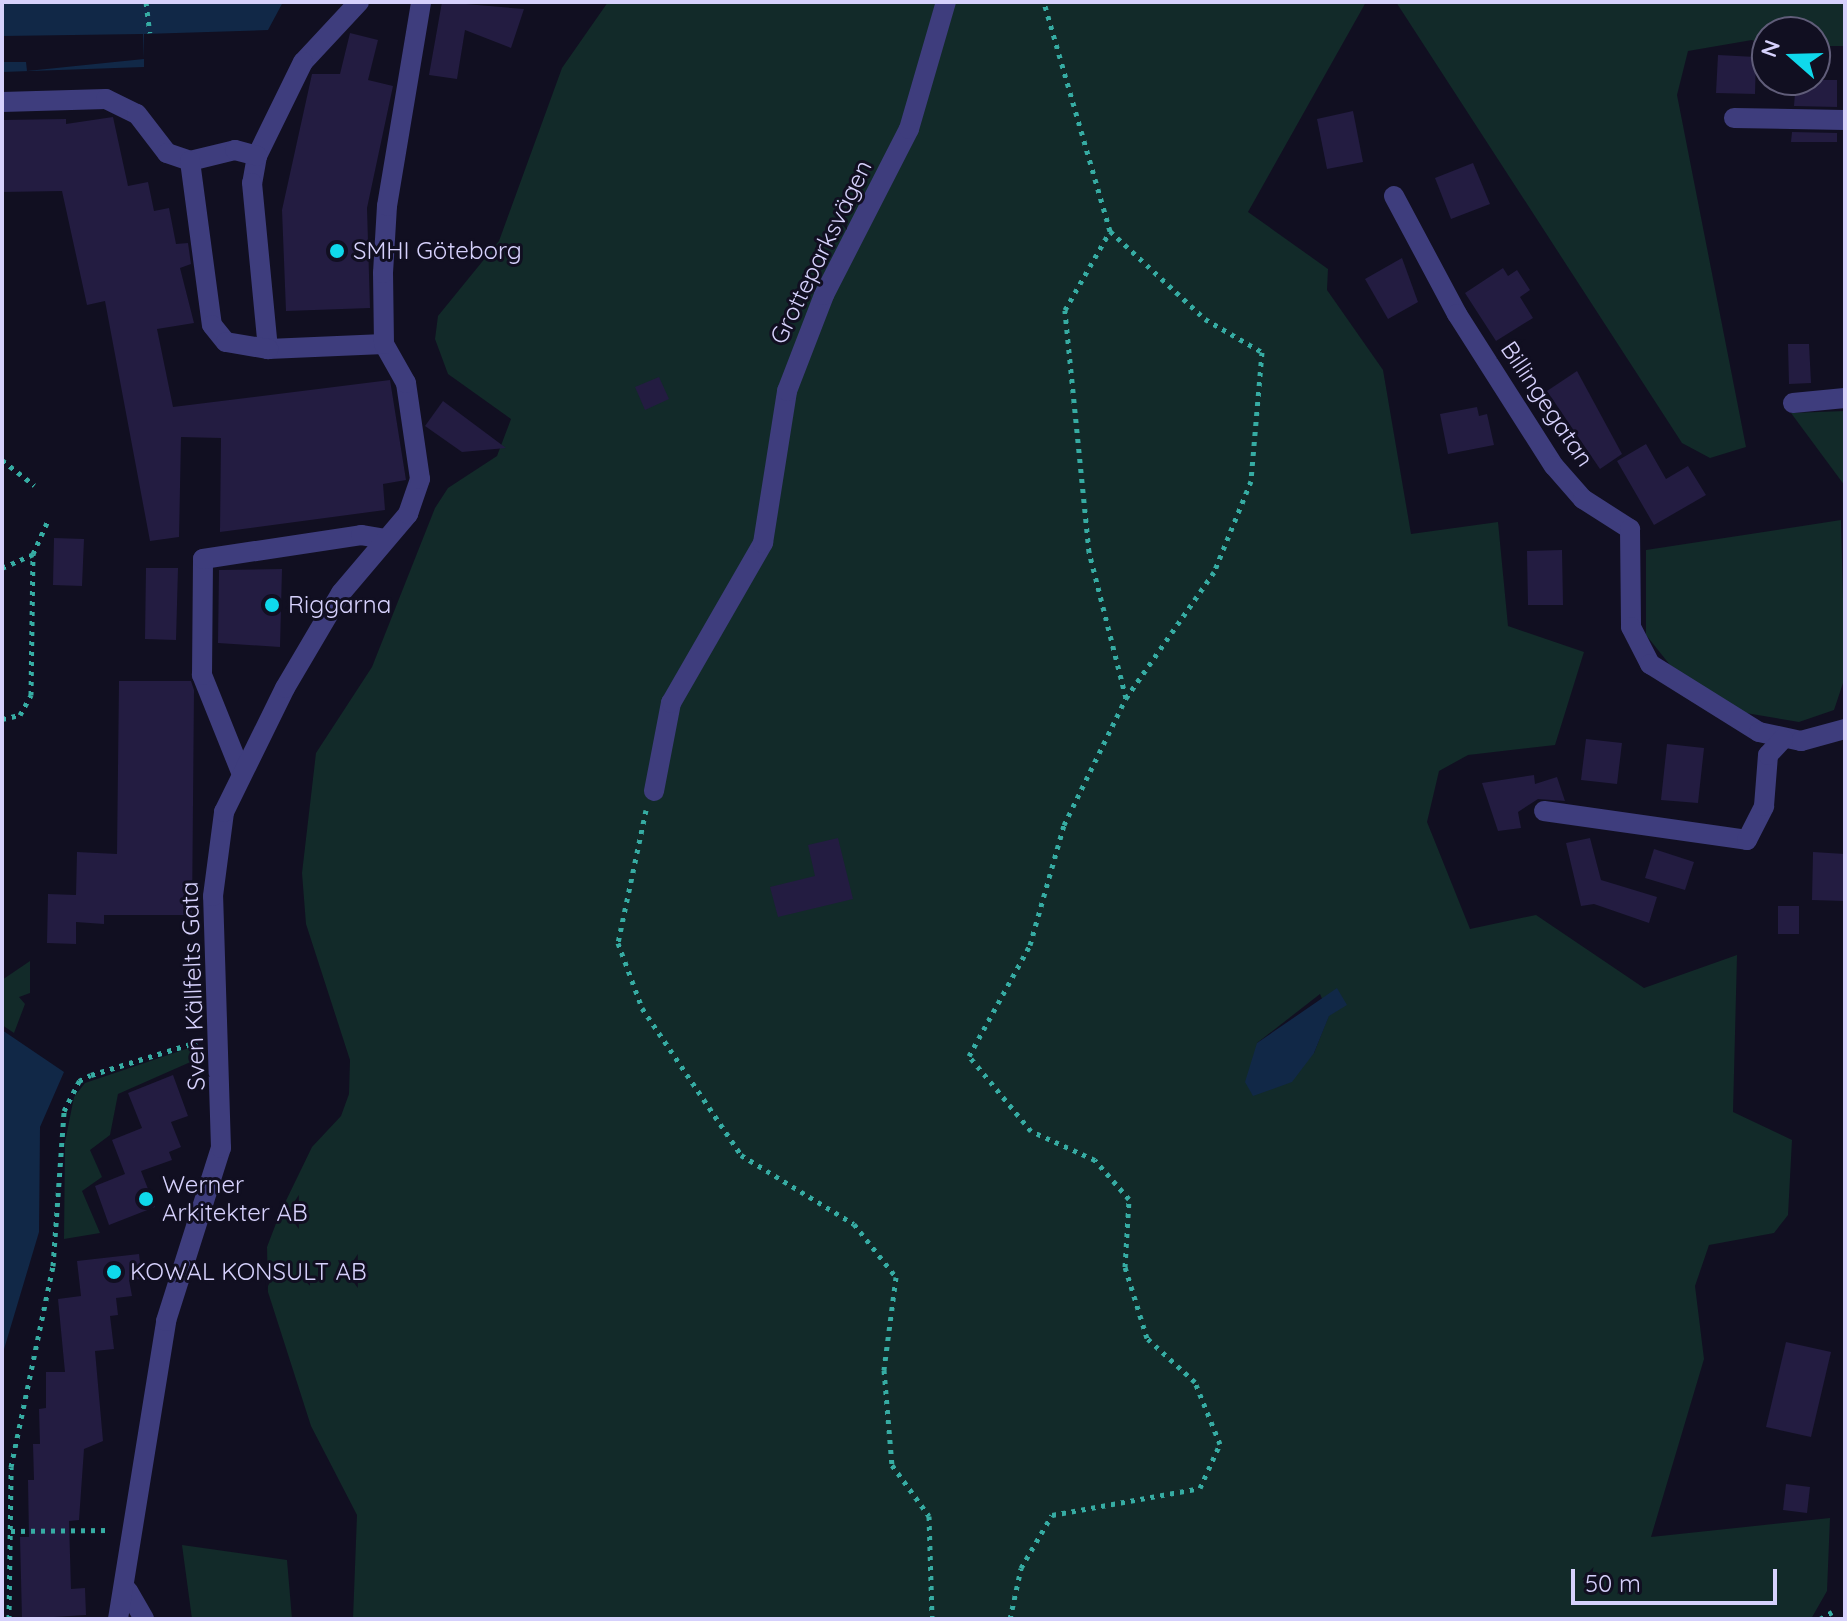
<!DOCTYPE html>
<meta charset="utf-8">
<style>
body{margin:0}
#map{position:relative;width:1847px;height:1621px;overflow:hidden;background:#110f21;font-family:Quicksand,sans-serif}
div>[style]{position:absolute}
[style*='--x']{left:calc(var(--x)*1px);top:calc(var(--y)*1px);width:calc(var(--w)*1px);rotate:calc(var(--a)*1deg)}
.green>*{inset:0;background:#122a29}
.water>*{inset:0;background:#112847}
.pier>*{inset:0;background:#110f21}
.building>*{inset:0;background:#231c41}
.path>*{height:5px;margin-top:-2.5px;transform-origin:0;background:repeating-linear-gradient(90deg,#36aca3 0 4px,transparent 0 10px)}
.minor>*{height:20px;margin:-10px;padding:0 10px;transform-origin:10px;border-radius:10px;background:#3e3d7d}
.dots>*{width:22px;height:22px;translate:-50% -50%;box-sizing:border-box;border:4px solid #110f21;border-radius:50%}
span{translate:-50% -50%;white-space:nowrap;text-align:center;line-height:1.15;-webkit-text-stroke:6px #110f21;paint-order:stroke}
.poi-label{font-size:24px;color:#d6d1fc}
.left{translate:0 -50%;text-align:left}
.street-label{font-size:24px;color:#d6d1fc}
.frame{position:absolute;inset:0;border:4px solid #d6d1fc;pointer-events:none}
.north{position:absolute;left:1751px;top:16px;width:80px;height:80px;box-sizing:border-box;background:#110f21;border:2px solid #605d79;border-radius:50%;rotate:290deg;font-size:22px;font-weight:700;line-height:32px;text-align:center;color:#d6d1fc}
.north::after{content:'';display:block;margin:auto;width:28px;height:36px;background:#0fd8eb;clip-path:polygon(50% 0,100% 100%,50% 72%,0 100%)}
.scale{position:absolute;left:1571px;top:1569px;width:206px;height:36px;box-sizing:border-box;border:4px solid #d6d1fc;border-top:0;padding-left:10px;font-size:24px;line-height:28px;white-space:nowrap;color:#d6d1fc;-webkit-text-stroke:6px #110f21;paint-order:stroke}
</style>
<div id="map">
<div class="green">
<div style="clip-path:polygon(evenodd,608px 2px,1366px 2px,1248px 212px,1328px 269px,1327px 290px,1383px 370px,1411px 534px,1498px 522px,1508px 626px,1584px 652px,1555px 745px,1468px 755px,1439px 771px,1427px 822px,1470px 929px,1536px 915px,1644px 988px,1737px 955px,1733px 1112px,1792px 1140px,1788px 1215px,1774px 1233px,1709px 1245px,1695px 1286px,1704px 1359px,1651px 1537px,1830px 1518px,1827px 1591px,1811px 1619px,353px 1619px,357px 1515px,311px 1426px,268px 1292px,267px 1247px,280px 1213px,312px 1147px,341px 1116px,349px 1094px,350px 1060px,306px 924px,302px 873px,316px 753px,372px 667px,435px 508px,448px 488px,497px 456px,511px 419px,448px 374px,435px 339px,438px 316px,499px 241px,562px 68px,608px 2px,1320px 994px,1329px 1015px,1314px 1053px,1257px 1043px,1320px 994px)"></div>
<div style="clip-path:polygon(1396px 2px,1845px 2px,1845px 46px,1815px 46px,1815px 32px,1767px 32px,1767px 48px,1752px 40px,1688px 51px,1677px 95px,1746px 447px,1710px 458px,1682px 443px)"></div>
<div style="clip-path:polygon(1845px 411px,1845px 486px,1791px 413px)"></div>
<div style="clip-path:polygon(1841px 520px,1845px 677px,1834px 710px,1799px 722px,1740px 712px,1670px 665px,1646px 635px,1646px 550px)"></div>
<div style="clip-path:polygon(30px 961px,30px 993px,19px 997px,25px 1004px,14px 1033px,2px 1025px,2px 980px)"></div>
<div style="clip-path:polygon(195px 1046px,195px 1060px,118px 1094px,110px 1135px,90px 1150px,102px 1177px,82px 1191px,100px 1233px,64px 1239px,65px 1142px,74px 1097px,85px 1083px)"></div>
<div style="clip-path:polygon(182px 1545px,287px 1560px,292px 1619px,192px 1619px)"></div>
</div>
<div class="water">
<div style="clip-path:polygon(2px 2px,283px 2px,268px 30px,144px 34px,144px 67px,2px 72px)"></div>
<div style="clip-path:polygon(1337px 988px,1347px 1005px,1329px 1016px,1314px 1053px,1292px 1082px,1253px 1096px,1245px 1082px,1257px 1043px)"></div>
<div style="clip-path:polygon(2px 1030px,64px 1072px,40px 1127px,39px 1232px,2px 1356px)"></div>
</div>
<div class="pier">
<div style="clip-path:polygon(143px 34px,144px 59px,27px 71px,26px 62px,2px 62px,2px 36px)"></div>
</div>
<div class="building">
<div style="clip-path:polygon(442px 2px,524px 9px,511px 48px,465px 30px,457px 79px,429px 75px)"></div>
<div style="clip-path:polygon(350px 33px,378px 40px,368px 80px,393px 86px,367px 208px,370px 308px,286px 311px,282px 210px,312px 74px,340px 74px)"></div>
<div style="clip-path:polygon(1718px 55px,1756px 57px,1755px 94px,1716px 93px)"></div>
<div style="clip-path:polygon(1796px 80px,1837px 80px,1837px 107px,1794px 106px)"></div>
<div style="clip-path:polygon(1353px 111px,1363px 162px,1327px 169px,1317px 119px)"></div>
<div style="clip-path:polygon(113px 117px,128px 186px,148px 182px,154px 211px,169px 208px,176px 244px,188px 243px,191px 264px,180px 268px,194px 323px,157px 329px,173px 407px,390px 380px,406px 480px,383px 484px,385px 510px,220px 532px,221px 438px,181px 437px,179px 537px,150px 541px,105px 301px,87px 305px,62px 191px,2px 192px,2px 120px,66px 119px,66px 124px)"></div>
<div style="clip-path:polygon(1792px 132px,1837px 133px,1837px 142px,1791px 142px)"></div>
<div style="clip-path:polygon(1473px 163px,1490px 204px,1451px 219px,1435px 178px)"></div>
<div style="clip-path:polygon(1402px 258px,1418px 302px,1388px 319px,1365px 279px)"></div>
<div style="clip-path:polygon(1503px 268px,1508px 276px,1517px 270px,1530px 290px,1520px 297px,1533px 318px,1496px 341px,1465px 293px)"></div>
<div style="clip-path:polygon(1788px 344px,1809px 344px,1811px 383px,1789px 384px)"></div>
<div style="clip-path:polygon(1577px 371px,1622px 454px,1600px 469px,1547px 391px)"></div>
<div style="clip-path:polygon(659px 377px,669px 399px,645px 410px,635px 387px)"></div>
<div style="clip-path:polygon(443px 401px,506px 448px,462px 452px,425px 426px)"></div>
<div style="clip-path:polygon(1477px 407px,1479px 416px,1487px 414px,1494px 445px,1448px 454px,1440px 414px)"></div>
<div style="clip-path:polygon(1646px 444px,1666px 479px,1688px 466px,1706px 495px,1654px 525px,1617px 461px)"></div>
<div style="clip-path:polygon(54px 538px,84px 539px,82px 586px,53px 585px)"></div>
<div style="clip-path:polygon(1562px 550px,1563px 605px,1528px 605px,1527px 551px)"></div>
<div style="clip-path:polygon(146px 568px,178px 568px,176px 640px,145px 639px)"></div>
<div style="clip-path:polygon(282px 569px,280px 647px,218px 643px,219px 570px)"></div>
<div style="clip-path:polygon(119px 681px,191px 681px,194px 690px,192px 915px,104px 915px,104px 924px,76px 922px,76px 944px,47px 943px,48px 894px,76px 895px,77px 852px,117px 854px)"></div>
<div style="clip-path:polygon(1586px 739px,1622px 743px,1617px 784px,1581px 780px)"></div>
<div style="clip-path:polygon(1667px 744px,1704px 748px,1698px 803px,1661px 800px)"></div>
<div style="clip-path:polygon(1534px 775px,1535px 784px,1557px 777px,1565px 801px,1538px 799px,1518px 812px,1521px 828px,1498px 831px,1482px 783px)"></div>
<div style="clip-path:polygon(838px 838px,853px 899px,778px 917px,770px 887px,815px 876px,808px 845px)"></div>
<div style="clip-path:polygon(1590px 838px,1601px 880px,1657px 897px,1649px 923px,1594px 904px,1581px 906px,1566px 843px)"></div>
<div style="clip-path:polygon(1654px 849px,1694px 862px,1685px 890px,1645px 878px)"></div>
<div style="clip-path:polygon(1813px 852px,1845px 854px,1845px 901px,1812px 900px)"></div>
<div style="clip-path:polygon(1778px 906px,1799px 906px,1799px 934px,1778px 934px)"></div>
<div style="clip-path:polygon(173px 1075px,188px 1116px,171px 1122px,181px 1147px,169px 1152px,172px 1160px,141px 1171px,155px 1207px,109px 1225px,95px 1186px,125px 1174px,112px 1140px,142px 1128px,128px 1093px)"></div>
<div style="clip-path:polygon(139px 1254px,142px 1279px,129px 1280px,132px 1296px,116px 1298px,118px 1315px,110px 1316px,114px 1349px,95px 1351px,103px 1441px,84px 1449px,79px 1520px,69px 1521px,71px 1589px,85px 1588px,86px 1615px,22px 1619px,20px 1537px,29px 1537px,28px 1480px,34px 1480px,33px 1444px,40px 1444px,39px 1409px,46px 1408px,46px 1372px,65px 1372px,58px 1299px,81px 1296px,77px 1261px)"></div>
<div style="clip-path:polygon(1786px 1342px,1831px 1352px,1811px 1437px,1766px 1427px)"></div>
<div style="clip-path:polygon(1786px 1484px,1810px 1487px,1807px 1513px,1783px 1510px)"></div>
</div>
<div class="path">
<div style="--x:146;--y:2;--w:31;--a:83"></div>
<div style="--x:1110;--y:231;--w:129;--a:42.8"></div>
<div style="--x:1205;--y:319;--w:66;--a:30.1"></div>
<div style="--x:1262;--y:352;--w:129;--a:94.9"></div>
<div style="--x:1251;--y:481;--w:98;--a:112.1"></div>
<div style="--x:1214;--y:572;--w:154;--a:124.9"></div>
<div style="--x:2;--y:460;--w:41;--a:38"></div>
<div style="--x:2;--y:568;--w:34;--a:-24"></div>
<div style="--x:2;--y:719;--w:18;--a:-13"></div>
<div style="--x:20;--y:715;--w:23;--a:-61"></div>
<div style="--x:31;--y:695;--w:141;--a:-89.2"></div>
<div style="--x:33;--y:554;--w:36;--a:-66"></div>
<div style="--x:646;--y:810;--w:136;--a:101.9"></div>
<div style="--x:618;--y:943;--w:69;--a:69.7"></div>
<div style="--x:642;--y:1008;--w:177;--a:56"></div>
<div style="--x:741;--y:1155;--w:132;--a:31.4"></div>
<div style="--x:854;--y:1224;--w:68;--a:51.6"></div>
<div style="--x:896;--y:1277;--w:94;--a:97.4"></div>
<div style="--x:884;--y:1370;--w:95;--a:85.2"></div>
<div style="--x:892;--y:1465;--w:63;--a:54"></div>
<div style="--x:929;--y:1516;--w:103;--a:88.3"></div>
<div style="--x:11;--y:1531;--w:99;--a:-0.6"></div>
<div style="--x:9;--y:1619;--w:152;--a:-89.2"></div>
<div style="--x:11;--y:1467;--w:205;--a:-78.2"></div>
<div style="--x:53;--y:1266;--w:155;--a:-85.9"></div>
<div style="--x:64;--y:1111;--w:34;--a:-63"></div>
<div style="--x:79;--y:1081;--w:13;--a:-27"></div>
<div style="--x:91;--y:1075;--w:111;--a:-17.3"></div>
<div style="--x:1010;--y:1619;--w:52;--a:-77.8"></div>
<div style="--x:1021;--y:1568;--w:61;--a:-59.7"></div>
<div style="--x:1052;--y:1515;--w:150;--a:-10.3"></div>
<div style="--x:1200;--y:1488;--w:48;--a:-65.6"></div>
<div style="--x:1220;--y:1444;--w:67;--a:-112"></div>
<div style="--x:1195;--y:1382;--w:65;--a:-137.5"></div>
<div style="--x:1147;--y:1338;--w:74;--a:-107.2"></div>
<div style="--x:1125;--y:1267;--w:68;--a:-86.6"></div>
<div style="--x:1129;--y:1199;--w:52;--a:-131.1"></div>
<div style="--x:1095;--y:1160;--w:70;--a:-155.6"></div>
<div style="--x:1031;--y:1131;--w:97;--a:-129.6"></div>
<div style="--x:969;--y:1056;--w:127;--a:-61.2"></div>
<div style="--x:1030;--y:945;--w:125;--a:-74.2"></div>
<div style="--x:1064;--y:825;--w:141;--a:-64"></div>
<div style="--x:1126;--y:698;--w:151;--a:-104.2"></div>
<div style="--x:1089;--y:552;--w:243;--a:-95.7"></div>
<div style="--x:1065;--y:310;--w:91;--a:-60.3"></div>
<div style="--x:1110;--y:231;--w:238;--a:-106.1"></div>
<div style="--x:1820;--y:1619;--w:14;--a:-30"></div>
</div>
<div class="minor">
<div style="--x:359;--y:2;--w:82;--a:133"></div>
<div style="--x:303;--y:62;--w:105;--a:116.1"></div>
<div style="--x:257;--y:156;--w:27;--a:100"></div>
<div style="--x:252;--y:183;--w:167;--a:84.5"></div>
<div style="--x:268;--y:349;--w:116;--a:-2.5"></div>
<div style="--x:2;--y:102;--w:104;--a:-1.7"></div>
<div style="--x:106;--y:99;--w:34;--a:26"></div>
<div style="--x:137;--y:114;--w:49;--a:52.4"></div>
<div style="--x:167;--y:153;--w:24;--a:19"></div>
<div style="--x:190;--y:161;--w:46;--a:-13.7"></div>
<div style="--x:235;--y:150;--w:23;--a:15"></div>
<div style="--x:1734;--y:118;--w:111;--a:1"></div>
<div style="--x:190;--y:161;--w:165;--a:82.4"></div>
<div style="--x:212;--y:325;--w:22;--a:51"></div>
<div style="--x:226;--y:342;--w:43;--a:9.5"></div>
<div style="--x:1394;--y:196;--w:134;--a:61.9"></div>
<div style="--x:1457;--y:314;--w:180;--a:57.5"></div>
<div style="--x:1554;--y:466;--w:44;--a:48.7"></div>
<div style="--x:1583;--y:499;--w:56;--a:32.6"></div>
<div style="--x:1630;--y:529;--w:98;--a:89.4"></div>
<div style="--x:1631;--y:627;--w:42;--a:62.8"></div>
<div style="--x:1650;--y:664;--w:128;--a:32"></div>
<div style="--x:1759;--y:732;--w:43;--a:12.1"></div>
<div style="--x:1801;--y:741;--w:46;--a:-15.3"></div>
<div style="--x:1793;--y:403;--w:52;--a:-5.5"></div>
<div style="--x:241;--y:772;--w:105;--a:-111.9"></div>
<div style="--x:202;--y:675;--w:116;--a:-89.5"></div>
<div style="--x:203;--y:559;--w:160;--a:-8.6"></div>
<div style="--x:361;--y:535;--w:24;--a:9"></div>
<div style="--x:654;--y:791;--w:90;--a:-79.1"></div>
<div style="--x:671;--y:703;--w:185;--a:-60.1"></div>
<div style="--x:763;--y:543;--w:154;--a:-81"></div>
<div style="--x:787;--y:391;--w:103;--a:-68.9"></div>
<div style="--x:824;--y:295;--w:186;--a:-62.9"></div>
<div style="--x:909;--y:129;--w:132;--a:-73.8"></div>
<div style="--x:1544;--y:811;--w:205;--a:8.1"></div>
<div style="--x:1747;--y:840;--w:38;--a:-63"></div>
<div style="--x:1764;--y:806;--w:51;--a:-85.5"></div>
<div style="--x:1768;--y:755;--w:22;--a:-47"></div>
<div style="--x:128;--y:1591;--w:32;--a:60"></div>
<div style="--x:118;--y:1619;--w:302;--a:-80.8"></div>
<div style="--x:166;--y:1321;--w:182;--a:-72.4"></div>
<div style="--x:221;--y:1148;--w:252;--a:-91.8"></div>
<div style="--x:213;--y:896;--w:85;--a:-82.5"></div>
<div style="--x:224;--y:812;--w:138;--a:-63.8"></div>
<div style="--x:285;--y:688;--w:110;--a:-59.5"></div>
<div style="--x:341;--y:593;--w:104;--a:-49.7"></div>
<div style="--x:408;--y:514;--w:37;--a:-71"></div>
<div style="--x:420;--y:479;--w:97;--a:-98.3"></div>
<div style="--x:406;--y:383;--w:45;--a:-119.4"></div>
<div style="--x:384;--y:344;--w:71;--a:-90.8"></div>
<div style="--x:383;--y:273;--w:67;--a:-86.6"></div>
<div style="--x:387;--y:206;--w:207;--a:-80.5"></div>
</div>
<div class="dots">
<div style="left:337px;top:251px;background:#0fd8eb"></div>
<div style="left:272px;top:605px;background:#0fd8eb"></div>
<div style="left:146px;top:1199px;background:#0fd8eb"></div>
<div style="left:114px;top:1272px;background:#0fd8eb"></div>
</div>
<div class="poi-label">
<span class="left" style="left:353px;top:251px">SMHI Göteborg</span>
<span class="left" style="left:288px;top:605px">Riggarna</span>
<span class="left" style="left:162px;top:1199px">Werner<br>Arkitekter AB</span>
<span class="left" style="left:130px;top:1272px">KOWAL KONSULT AB</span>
</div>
<div class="street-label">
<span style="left:821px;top:252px;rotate:-64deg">Grotteparksvägen</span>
<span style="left:1547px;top:404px;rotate:56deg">Billingegatan</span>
<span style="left:193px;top:986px;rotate:-92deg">Sven Källfelts Gata</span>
</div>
<div class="frame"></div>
<div class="north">N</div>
<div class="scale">50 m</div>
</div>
